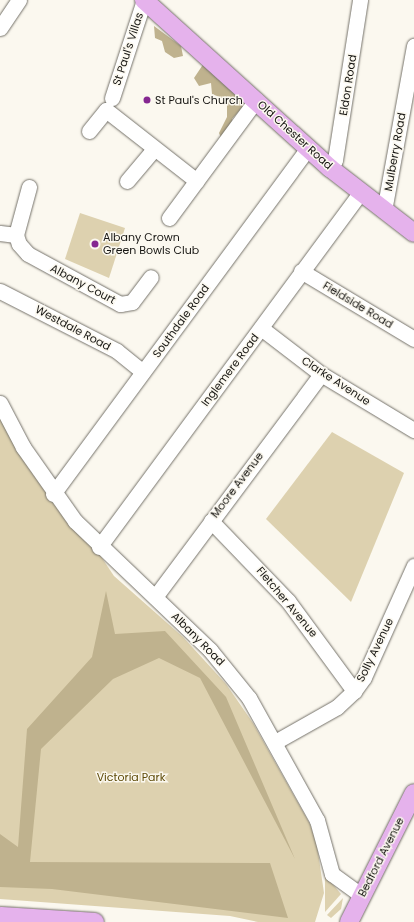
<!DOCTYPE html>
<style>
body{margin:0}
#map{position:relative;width:414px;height:922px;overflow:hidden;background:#fbf8ef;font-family:Poppins,sans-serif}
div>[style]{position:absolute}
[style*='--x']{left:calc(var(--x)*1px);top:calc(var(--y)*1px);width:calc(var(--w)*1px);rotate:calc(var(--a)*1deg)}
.green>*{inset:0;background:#ddd1af}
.forest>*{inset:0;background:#bfb28e}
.roads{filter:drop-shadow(0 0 1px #75726a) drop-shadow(0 0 1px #75726a)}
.minor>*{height:15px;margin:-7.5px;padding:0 7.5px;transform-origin:7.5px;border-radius:7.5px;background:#fff}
.major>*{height:18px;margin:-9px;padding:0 9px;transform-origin:9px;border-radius:9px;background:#e5b2ec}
.dots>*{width:11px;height:11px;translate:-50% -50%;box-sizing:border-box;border:2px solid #fbf8ef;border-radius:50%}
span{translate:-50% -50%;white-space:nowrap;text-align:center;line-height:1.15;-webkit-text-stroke:3px #fbf8ef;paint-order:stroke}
.street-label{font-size:11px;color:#171613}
.poi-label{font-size:11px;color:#171613}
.left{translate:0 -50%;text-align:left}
.park-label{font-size:11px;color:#5d4a07}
</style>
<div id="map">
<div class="green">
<div style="clip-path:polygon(80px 213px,125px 228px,109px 278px,65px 259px)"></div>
<div style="clip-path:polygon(0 405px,114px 576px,183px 637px,226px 684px,253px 723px,310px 824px,317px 845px,324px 893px,315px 922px,258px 922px,230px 916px,0 899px)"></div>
<div style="clip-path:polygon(332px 432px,404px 473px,351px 602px,266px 519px)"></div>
<div style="clip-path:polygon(325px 875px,341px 894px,325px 912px)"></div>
<div style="clip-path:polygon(343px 898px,341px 909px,331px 918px,327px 915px)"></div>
</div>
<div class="forest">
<div style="clip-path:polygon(154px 26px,181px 46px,183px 56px,174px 58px,165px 52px,162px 41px,155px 38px)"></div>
<div style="clip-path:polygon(204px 63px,249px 100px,232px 119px,234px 124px,222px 140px,219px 133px,227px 117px,227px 100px,212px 94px,211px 83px,199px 86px,194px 78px)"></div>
<div style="clip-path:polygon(106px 591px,115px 634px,165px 631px,226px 697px,295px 859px,200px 678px,159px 658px,113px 679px,41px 749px,30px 862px,270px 863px,288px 918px,52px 889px,0 887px,0 834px,18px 847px,27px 729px,92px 657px)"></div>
</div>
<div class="roads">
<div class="minor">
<div style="--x:0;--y:28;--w:34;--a:-56"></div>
<div style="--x:112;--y:98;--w:103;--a:-71.9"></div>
<div style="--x:89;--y:131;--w:27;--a:-51"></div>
<div style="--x:106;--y:110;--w:115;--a:38"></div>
<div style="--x:330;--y:168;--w:9;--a:-58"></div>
<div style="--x:335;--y:160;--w:162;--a:-81.1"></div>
<div style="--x:127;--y:181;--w:42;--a:-49.8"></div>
<div style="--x:29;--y:187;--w:50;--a:105.2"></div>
<div style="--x:16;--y:235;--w:9;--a:72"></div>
<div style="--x:19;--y:244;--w:13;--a:48"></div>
<div style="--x:28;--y:254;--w:105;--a:28.5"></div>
<div style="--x:120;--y:304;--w:12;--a:-9"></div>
<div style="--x:132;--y:302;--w:31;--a:-53"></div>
<div style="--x:384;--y:211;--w:168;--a:-79.7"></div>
<div style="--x:169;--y:218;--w:147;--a:-53.6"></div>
<div style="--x:0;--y:233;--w:16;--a:7"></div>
<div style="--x:301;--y:271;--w:132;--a:31"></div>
<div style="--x:0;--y:291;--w:131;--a:27.1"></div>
<div style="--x:117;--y:351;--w:33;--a:39"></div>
<div style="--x:261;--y:328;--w:76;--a:37.5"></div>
<div style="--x:321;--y:374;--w:109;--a:31.1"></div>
<div style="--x:0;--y:403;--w:50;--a:62.4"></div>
<div style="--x:23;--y:447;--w:90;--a:54.9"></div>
<div style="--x:75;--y:521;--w:187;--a:43.7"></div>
<div style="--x:210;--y:650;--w:62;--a:50.9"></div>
<div style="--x:249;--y:698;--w:140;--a:60.9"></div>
<div style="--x:317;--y:820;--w:56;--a:74.5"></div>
<div style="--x:332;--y:874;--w:37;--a:36"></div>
<div style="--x:53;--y:494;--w:431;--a:-53.6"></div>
<div style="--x:211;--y:521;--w:111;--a:46.1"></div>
<div style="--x:288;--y:601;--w:112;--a:53.7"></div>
<div style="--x:99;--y:547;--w:440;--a:-53.6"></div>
<div style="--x:155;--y:597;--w:278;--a:-53.3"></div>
<div style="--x:275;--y:742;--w:71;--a:-29.4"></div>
<div style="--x:337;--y:707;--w:23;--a:-43"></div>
<div style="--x:354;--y:691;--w:17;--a:-54"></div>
<div style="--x:364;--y:677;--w:122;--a:-65.8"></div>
</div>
<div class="major">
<div style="--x:144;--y:0;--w:251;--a:42.1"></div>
<div style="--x:330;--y:168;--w:106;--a:37.7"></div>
<div style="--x:0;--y:916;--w:95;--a:3.6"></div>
<div style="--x:349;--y:922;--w:144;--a:-63.3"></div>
</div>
</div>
<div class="dots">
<div style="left:147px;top:100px;background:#852791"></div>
<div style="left:95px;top:244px;background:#852791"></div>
</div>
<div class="street-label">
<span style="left:128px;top:49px;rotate:-72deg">St Paul's Villas</span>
<span style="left:348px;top:85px;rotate:-81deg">Eldon Road</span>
<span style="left:295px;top:135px;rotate:42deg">Old Chester Road</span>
<span style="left:395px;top:152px;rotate:-80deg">Mulberry Road</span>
<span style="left:83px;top:284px;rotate:28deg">Albany Court</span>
<span style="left:358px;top:305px;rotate:31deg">Fieldside Road</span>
<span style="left:181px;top:321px;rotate:-54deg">Southdale Road</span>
<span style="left:73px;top:328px;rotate:28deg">Westdale Road</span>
<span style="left:230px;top:370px;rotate:-53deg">Inglemere Road</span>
<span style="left:336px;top:381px;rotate:33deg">Clarke Avenue</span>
<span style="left:237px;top:485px;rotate:-53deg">Moore Avenue</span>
<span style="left:287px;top:602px;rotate:50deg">Fletcher Avenue</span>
<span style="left:198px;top:639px;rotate:45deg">Albany Road</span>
<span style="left:375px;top:650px;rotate:-64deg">Solly Avenue</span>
<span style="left:381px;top:857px;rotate:-63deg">Bedford Avenue</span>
</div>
<div class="poi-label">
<span class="left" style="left:155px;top:100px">St Paul's Church</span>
<span class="left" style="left:103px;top:244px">Albany Crown<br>Green Bowls Club</span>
</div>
<div class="park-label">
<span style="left:131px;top:777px">Victoria Park</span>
</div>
</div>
